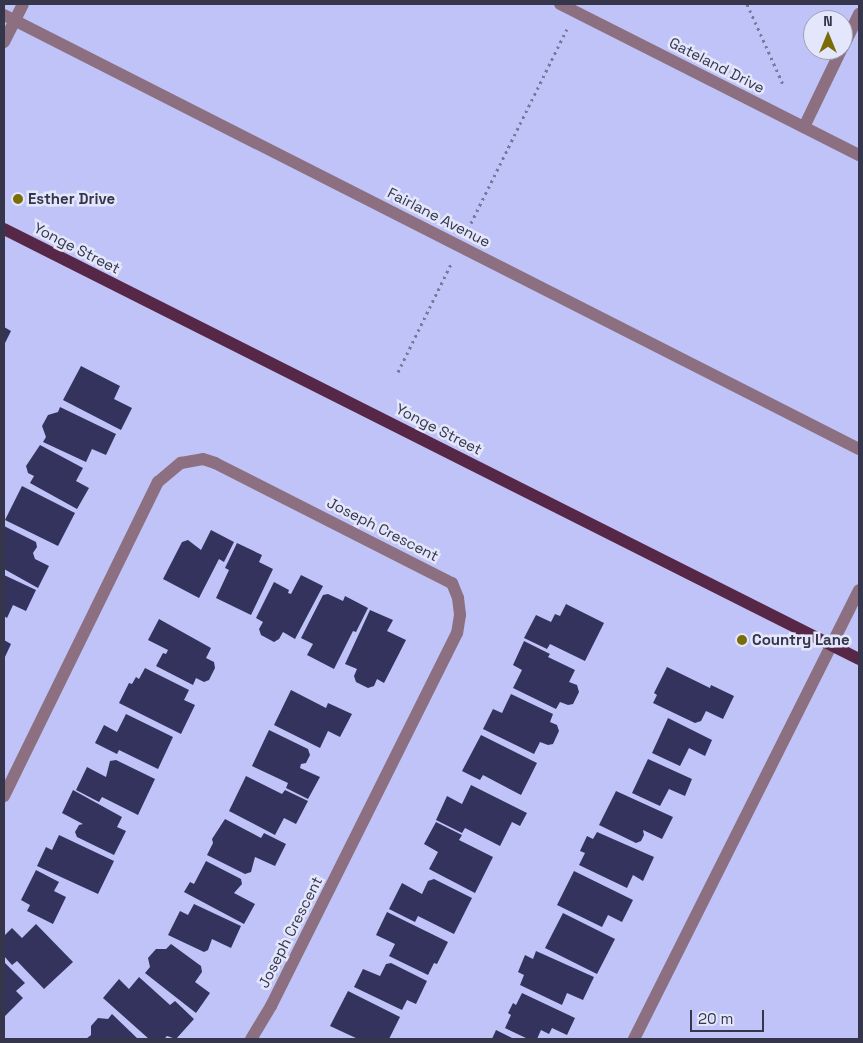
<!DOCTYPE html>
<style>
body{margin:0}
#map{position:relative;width:863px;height:1043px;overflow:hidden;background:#bfc3f7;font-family:"Space Grotesk",sans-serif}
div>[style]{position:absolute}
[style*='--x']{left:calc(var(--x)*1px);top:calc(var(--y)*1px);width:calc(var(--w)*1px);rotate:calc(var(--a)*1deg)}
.building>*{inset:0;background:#33335d}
.path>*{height:3px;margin-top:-1.5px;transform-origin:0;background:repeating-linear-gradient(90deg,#777a9e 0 2.5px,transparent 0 6.5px)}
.minor>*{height:12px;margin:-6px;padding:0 6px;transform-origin:6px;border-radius:6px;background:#8c7081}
.major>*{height:12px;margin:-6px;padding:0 6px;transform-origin:6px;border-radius:6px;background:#572748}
.dots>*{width:14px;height:14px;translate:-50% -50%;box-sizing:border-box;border:2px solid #e4e6fc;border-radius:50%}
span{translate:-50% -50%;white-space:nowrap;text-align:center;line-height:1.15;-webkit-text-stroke:5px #e4e6fc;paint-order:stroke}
.street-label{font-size:15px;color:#35364b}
.poi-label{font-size:15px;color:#35364b;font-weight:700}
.left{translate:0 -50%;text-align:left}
.frame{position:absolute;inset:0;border:5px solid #35364b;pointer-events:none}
.north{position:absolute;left:803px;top:10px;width:50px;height:50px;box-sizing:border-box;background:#e4e6fc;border:1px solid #9ea0b5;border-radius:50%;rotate:0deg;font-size:14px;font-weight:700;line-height:20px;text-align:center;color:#35364b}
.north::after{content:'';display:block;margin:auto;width:18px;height:22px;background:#7a6d08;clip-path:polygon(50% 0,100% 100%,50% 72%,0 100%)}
.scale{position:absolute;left:690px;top:1010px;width:74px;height:22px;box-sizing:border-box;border:2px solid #35364b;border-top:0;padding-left:6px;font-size:15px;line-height:18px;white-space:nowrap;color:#35364b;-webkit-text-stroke:4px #e4e6fc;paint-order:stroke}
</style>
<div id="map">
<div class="building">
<div style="clip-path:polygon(4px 327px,11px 331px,4px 345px)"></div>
<div style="clip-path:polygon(81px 366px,120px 386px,114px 399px,132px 408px,121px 430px,63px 400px)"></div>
<div style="clip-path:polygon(60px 407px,116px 434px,106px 455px,92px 449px,86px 462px,43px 442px,46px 437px,42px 426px,48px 415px,58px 412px)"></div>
<div style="clip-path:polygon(40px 445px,83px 468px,76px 481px,89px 488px,77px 509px,30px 483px,34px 476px,28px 473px,26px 466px)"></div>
<div style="clip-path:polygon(22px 486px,75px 513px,58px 546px,5px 520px)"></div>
<div style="clip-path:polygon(4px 526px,36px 542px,37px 547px,33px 553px,35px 559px,49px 566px,38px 588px,4px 569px)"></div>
<div style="clip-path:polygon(211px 530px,234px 542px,224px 562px,219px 559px,199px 598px,163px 579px,182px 542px,188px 540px,201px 550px)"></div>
<div style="clip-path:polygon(237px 543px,262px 555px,259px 562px,273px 569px,251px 615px,216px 598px,229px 570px,225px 568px)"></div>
<div style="clip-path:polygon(4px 575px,36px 590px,26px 611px,13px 605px,7px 618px,4px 616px)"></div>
<div style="clip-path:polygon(301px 575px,323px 586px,295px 639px,283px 632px,279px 639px,274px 642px,261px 635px,259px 629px,263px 622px,256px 618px,274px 582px,289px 590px,288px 593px,291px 594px)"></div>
<div style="clip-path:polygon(328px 594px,343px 601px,345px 596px,368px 608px,356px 632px,353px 631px,334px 669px,307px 655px,313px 644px,301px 638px,323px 595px)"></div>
<div style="clip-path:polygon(566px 604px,604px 623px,585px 661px,550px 644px,547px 649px,524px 638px,536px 615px,551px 622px,555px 614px,560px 616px)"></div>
<div style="clip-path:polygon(370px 610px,393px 620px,387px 631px,406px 640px,384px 683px,377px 679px,374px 686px,368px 688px,356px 682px,354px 676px,357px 669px,345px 664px)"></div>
<div style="clip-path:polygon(159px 619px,211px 648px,206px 658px,214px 662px,215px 668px,209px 680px,204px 682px,196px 678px,193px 685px,156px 666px,163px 653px,166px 654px,168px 650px,148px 640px)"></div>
<div style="clip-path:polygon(4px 640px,11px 644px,4px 659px)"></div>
<div style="clip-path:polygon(524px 641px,550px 654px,548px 657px,575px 670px,569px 682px,577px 685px,579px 692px,573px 704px,568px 705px,560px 702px,556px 709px,513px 688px,522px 670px,513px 665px)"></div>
<div style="clip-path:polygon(667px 667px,710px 688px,711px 685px,734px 696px,723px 719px,706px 711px,701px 721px,695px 723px,653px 703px,657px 695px,654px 693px)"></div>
<div style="clip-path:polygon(145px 668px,189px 690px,184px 700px,195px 705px,181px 734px,119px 703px,129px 683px,132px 684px,136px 677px,139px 679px)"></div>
<div style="clip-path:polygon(291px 690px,326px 708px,328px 703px,352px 714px,340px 737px,328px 731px,320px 748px,274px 725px)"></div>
<div style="clip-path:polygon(511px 694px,553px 714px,550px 722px,557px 725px,559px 731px,553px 744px,548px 745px,540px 742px,534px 754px,483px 729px,493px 709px,502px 713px)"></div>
<div style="clip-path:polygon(126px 714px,173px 737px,158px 769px,119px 750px,117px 754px,95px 743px,104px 725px,117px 732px)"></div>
<div style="clip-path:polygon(668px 718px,712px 740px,705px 756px,689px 748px,680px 766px,652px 753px)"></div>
<div style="clip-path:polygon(269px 730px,308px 749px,310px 755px,306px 763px,301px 764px,300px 768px,320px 777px,308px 799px,286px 788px,288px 783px,252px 766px)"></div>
<div style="clip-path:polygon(481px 735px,537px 763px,521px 795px,483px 775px,480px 780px,462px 771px)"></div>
<div style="clip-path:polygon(648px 759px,692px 779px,685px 796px,669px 789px,660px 806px,632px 793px)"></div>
<div style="clip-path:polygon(116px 760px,155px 779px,138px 815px,102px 797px,99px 802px,76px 790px,87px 767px,106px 777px,110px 761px)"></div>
<div style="clip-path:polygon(246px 776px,282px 794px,285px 790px,308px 801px,296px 824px,284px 818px,275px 835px,229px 811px)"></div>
<div style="clip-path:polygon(471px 785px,527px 813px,520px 826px,512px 822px,500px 846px,465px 828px,462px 833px,436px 820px,447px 796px,462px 804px)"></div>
<div style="clip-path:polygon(73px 790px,122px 817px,117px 827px,126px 831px,114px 855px,77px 837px,75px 832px,79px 825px,83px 824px,62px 813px)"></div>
<div style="clip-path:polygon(616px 791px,673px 817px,662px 839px,643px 830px,644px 835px,641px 841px,636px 843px,599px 825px)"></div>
<div style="clip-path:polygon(225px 819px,261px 838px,264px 833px,286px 844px,275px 866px,255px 857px,251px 872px,245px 874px,207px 855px,213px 843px,212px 839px)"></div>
<div style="clip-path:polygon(436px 822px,462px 835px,459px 840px,493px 857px,475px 893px,429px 869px,438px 852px,424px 844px)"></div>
<div style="clip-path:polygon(597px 832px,654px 857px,643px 881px,633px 875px,627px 888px,579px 865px,585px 853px,580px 851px,587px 836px,593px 839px)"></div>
<div style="clip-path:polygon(59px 835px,114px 861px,98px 894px,37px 866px,46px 847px,52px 850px)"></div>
<div style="clip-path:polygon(206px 861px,241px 879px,242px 884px,234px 893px,255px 904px,244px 924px,184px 892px,190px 882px,194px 884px)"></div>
<div style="clip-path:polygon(36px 870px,59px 882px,54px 891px,66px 897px,53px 924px,27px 911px,30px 905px,21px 900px)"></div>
<div style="clip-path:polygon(574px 871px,633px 900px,622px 922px,608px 915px,602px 927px,557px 905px)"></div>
<div style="clip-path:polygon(434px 879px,472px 898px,454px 934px,418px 916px,415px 922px,389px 909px,402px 883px,422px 894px,428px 881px)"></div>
<div style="clip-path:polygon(194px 904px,241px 926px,231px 948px,212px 939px,208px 950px,204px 952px,168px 935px,180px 911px,188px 915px)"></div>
<div style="clip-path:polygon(387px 912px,448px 942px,437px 964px,434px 963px,428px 975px,389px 956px,395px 944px,376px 935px)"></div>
<div style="clip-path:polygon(563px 913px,615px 939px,597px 974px,545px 948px)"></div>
<div style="clip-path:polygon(36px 924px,73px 962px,44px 989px,17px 961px,12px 965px,4px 956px,4px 936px,12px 928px,22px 938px)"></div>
<div style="clip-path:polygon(171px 944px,201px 966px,202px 972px,195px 982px,210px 993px,196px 1013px,145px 973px,150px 967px,148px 958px,156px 949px,166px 949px)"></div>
<div style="clip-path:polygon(536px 951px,594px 977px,583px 1000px,567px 993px,562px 1005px,520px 985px,524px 975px,518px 972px,525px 955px,533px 959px)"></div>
<div style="clip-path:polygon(4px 962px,25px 983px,16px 991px,23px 998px,4px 1017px)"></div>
<div style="clip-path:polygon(391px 963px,427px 981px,416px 1004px,407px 1000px,402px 1010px,354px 987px,363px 969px,380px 976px,386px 964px)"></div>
<div style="clip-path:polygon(139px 977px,170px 1005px,175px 1001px,194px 1019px,176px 1039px,167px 1036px,164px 1039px,149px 1039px,103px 998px,119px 979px,129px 989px)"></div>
<div style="clip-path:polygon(348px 991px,400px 1017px,389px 1039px,358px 1039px,330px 1026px)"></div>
<div style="clip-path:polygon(522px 993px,575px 1018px,567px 1035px,552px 1028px,549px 1034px,541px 1030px,537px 1039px,528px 1039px,505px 1028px,511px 1015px,508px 1013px,513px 1003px,516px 1005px)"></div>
<div style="clip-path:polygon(112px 1014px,138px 1039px,86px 1039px,91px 1035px,91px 1026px,98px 1018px,108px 1019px)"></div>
<div style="clip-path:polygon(496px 1030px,514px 1039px,492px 1039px)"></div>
</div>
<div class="path">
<div style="--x:747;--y:4;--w:88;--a:65.8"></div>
<div style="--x:468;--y:229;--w:223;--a:-63.7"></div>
<div style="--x:398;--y:372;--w:123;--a:-63.9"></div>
</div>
<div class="minor">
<div style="--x:560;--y:4;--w:335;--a:26.8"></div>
<div style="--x:4;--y:15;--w:959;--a:26.91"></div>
<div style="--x:4;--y:42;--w:42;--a:-63.4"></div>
<div style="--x:843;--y:47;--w:37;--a:-64"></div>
<div style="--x:804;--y:127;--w:85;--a:-64.3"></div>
<div style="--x:4;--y:796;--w:350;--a:-63.9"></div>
<div style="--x:158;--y:482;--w:30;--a:-40"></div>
<div style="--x:181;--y:463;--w:22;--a:-10"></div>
<div style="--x:203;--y:459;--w:13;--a:18"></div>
<div style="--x:215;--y:463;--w:266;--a:26.9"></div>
<div style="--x:452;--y:583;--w:16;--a:68"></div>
<div style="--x:458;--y:598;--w:17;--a:83"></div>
<div style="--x:460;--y:615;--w:18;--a:99"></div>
<div style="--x:457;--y:633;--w:417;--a:116.5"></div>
<div style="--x:271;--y:1006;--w:39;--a:121"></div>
<div style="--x:634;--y:1039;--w:502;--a:-63.38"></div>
</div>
<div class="major">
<div style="--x:4;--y:229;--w:957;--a:26.7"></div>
</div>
<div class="dots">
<div style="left:18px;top:199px;background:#7a6d08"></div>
<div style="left:742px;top:640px;background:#7a6d08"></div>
</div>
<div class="street-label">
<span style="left:717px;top:65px;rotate:27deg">Gateland Drive</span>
<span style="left:439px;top:217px;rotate:27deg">Fairlane Avenue</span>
<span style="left:77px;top:248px;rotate:27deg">Yonge Street</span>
<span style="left:439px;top:429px;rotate:27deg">Yonge Street</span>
<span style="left:383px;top:529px;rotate:27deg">Joseph Crescent</span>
<span style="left:290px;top:932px;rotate:-63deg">Joseph Crescent</span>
</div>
<div class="poi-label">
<span class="left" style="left:28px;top:199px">Esther Drive</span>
<span class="left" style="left:752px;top:640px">Country Lane</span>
</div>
<div class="frame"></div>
<div class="north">N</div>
<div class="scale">20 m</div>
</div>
